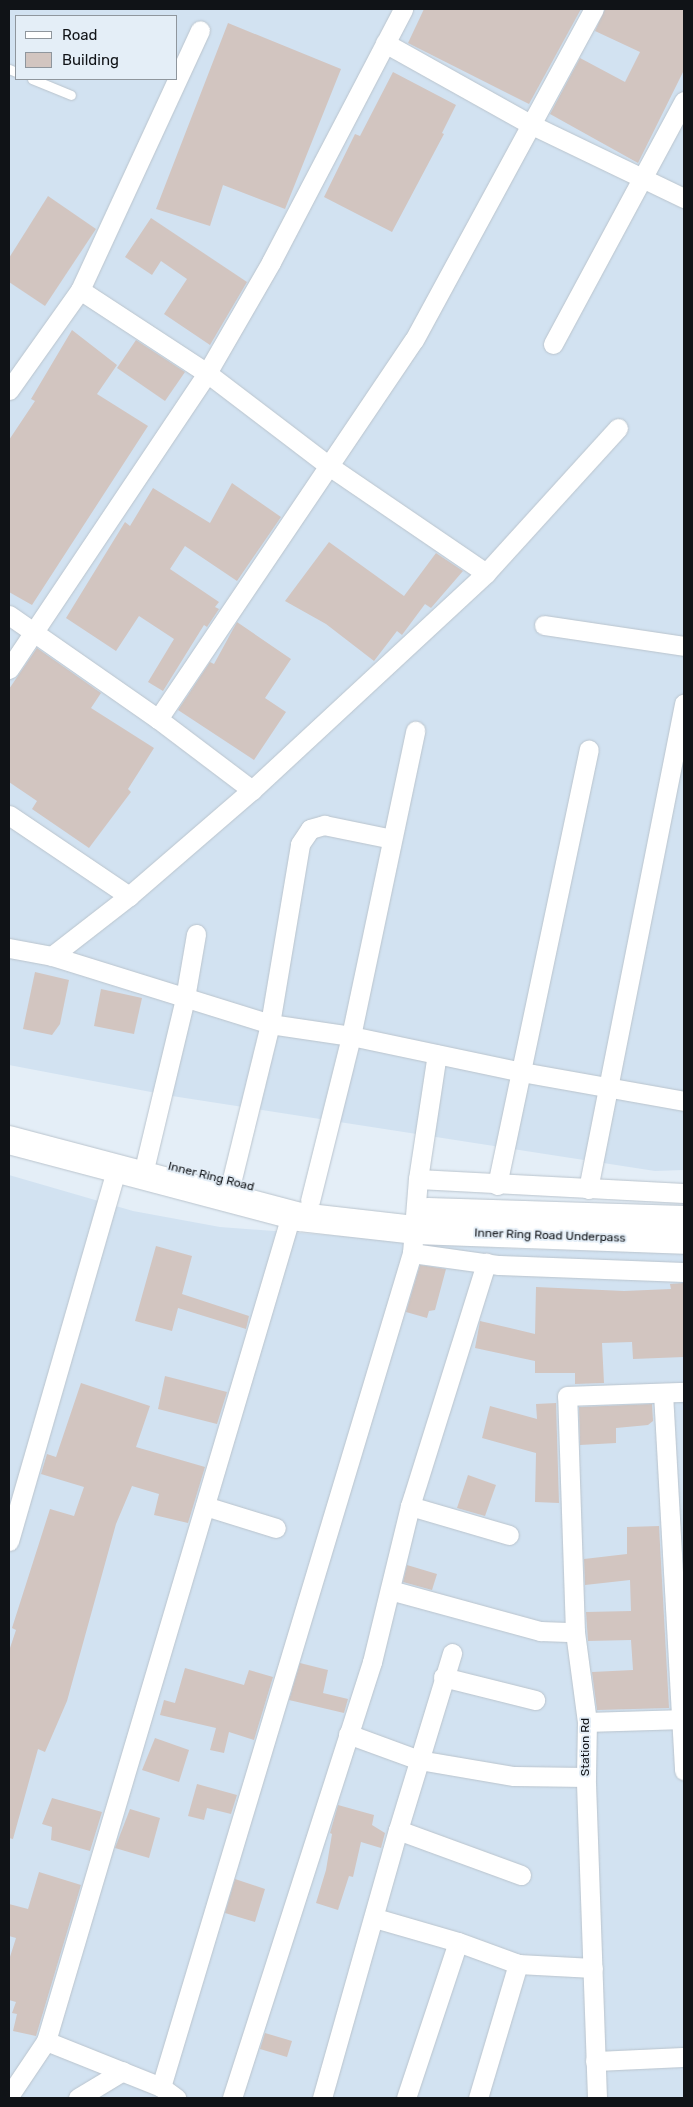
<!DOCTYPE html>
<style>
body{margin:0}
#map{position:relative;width:693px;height:2107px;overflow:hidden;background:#e4eef7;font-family:Rubik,sans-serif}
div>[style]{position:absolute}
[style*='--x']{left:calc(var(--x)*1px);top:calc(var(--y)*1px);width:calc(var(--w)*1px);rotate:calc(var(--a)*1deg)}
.built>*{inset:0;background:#d2e2f1}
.building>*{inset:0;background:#d2c5c0}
.roads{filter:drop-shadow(0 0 1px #bac4cd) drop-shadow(0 0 1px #bac4cd)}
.lane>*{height:9px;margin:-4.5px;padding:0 4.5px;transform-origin:4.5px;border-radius:4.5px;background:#fff}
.street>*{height:19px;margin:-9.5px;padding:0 9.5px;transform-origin:9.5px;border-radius:9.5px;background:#fff}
.primary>*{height:28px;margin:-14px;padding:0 14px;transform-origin:14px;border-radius:14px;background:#fff}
span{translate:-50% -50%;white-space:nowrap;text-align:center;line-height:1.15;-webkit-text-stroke:4px #e4eef7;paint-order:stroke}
.street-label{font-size:12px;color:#101317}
.frame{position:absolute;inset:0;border:10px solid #101317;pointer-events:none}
.legend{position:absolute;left:15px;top:15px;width:162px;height:65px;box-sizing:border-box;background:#e4eef7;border:1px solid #8f969d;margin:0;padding:6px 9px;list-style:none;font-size:15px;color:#101317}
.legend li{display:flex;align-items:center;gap:10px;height:25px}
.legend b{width:25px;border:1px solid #8f969d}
</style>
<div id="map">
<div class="built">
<div style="clip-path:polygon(evenodd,9px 9px,684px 9px,684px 1170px,655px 1171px,172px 1096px,9px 1065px,9px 9px,16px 16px,176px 16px,176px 79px,16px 79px,16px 16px)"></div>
<div style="clip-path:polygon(9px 1175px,133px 1211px,220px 1227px,515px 1249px,684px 1253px,684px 2098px,9px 2098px)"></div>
</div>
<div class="building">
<div style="clip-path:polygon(424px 9px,581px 9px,529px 104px,408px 43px)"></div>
<div style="clip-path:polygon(605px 9px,684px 9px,684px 70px,638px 163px,550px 114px,580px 58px,625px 82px,640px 52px,595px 31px)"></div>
<div style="clip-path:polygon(228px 23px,341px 69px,285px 209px,223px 185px,210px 226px,156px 209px)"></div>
<div style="clip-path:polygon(393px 72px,456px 105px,442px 133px,444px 134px,392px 232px,324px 197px,355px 134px,360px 136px)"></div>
<div style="clip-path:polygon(48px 196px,96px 229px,45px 306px,9px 282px,9px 258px)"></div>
<div style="clip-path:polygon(151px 218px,247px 282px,210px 345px,164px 314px,187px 279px,161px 261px,152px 275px,125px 257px)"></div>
<div style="clip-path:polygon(72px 330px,117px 365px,97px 394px,148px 426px,32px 605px,9px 592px,9px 440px,35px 401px,31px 399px)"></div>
<div style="clip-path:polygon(136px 340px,185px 372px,165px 401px,117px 368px)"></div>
<div style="clip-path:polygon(232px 483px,281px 517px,237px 581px,185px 546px,170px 569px,219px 602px,215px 607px,219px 609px,207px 627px,204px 625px,163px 691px,148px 682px,174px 639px,139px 616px,116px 651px,66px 618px,125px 522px,130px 526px,153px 488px,210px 523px)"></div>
<div style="clip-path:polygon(329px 542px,404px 596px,436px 553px,463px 571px,431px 608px,425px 604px,402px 635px,397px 631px,374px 661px,326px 624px,285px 601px)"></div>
<div style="clip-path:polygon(237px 622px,291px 659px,265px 698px,286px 712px,254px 760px,178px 710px,210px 662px,214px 664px)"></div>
<div style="clip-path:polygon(37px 648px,101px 693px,91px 708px,154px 748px,128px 789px,131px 792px,89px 848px,32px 809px,37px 801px,9px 782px,9px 689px)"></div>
<div style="clip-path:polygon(35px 972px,69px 980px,60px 1024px,52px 1035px,23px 1029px)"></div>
<div style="clip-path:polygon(101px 989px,142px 998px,134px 1034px,94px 1026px)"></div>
<div style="clip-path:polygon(156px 1246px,192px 1256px,182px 1294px,249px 1316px,246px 1329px,178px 1308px,172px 1331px,135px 1321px)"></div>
<div style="clip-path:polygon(420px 1265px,446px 1269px,435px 1310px,429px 1311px,427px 1318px,406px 1312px)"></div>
<div style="clip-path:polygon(684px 1283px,684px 1357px,633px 1359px,632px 1342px,602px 1343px,604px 1383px,575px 1384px,575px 1373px,535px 1373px,535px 1361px,475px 1348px,480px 1321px,535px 1334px,536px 1287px,624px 1291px,671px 1289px,670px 1284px)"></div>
<div style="clip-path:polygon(165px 1376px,227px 1392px,217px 1424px,158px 1409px)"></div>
<div style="clip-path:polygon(81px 1383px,150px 1406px,136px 1447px,205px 1467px,188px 1523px,154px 1515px,159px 1494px,132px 1486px,116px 1524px,67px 1701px,45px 1752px,38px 1749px,13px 1839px,9px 1838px,9px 1651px,16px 1630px,12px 1628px,50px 1509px,74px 1516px,84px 1487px,41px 1474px,47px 1454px,56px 1457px)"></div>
<div style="clip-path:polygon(556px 1403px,559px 1503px,535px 1502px,536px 1453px,482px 1438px,490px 1406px,537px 1419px,536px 1404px)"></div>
<div style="clip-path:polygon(652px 1404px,653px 1421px,648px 1425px,616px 1428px,616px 1443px,580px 1445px,579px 1407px)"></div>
<div style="clip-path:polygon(468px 1475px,496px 1485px,485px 1516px,457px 1508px)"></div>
<div style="clip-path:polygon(659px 1526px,669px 1708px,597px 1710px,592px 1672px,633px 1670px,631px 1640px,588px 1641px,586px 1612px,631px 1611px,630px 1580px,585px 1585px,584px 1559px,627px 1554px,627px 1527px)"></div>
<div style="clip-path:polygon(407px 1565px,437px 1574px,432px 1590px,403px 1582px)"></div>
<div style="clip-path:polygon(300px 1663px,328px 1670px,323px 1693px,348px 1699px,344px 1713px,289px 1700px)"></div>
<div style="clip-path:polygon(185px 1668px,244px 1685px,249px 1670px,273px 1677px,254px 1740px,229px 1732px,224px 1753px,210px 1750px,216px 1728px,160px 1715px,164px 1700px,175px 1703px)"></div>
<div style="clip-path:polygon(155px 1738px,189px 1750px,179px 1782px,142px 1770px)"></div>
<div style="clip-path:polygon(197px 1784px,237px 1795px,231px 1814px,207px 1808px,204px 1820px,188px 1816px)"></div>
<div style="clip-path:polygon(52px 1798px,102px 1812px,90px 1851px,51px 1840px,52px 1827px,42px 1824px)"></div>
<div style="clip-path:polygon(338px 1805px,374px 1815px,372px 1825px,385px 1833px,381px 1848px,361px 1842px,353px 1877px,349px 1876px,338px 1910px,316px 1903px,326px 1870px,332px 1834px,330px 1833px)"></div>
<div style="clip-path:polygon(130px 1809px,160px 1818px,149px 1858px,115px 1848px)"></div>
<div style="clip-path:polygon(39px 1872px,81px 1885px,36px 2036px,13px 2031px,17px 2014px,12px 2013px,16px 2002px,9px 2000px,9px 1960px,16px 1938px,9px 1936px,9px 1904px,28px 1909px)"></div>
<div style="clip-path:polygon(235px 1879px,265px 1889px,255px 1922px,225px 1913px)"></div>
<div style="clip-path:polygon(265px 2033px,292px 2041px,287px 2057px,260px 2049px)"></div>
</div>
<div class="roads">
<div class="lane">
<div style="--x:9;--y:69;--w:8;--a:23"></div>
<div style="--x:32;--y:79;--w:42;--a:22.3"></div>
</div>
<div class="street">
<div style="--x:385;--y:43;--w:168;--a:29.2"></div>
<div style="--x:532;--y:125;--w:169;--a:25.7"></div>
<div style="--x:80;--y:290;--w:152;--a:33.2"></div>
<div style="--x:207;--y:373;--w:153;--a:37.3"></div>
<div style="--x:329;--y:466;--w:190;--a:34.3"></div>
<div style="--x:553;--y:344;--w:276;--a:-61.7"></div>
<div style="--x:9;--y:390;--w:123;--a:-54.6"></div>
<div style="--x:80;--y:290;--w:286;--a:-65.2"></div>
<div style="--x:9;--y:615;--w:182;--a:34.9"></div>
<div style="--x:158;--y:719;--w:118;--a:37.1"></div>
<div style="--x:544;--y:625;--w:142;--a:8.5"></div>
<div style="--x:9;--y:669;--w:356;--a:-56.2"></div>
<div style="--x:207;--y:373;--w:128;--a:-60"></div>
<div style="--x:271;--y:262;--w:285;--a:-62.4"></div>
<div style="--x:158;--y:719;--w:457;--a:-56"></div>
<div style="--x:414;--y:340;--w:377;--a:-61.5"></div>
<div style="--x:9;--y:815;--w:145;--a:34"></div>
<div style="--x:9;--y:948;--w:44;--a:10.5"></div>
<div style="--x:52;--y:956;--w:228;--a:17.3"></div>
<div style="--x:270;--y:1024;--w:82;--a:8.4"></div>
<div style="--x:351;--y:1036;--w:175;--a:11.9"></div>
<div style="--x:522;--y:1072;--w:165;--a:10.1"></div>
<div style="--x:52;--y:956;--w:98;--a:-37.9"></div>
<div style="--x:129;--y:896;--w:162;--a:-40.8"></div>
<div style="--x:252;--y:790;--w:319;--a:-42.8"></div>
<div style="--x:486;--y:573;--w:196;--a:-47.7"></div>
<div style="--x:146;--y:1161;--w:168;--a:-76.5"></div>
<div style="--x:185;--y:998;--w:65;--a:-80.2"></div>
<div style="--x:418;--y:1179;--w:266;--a:3"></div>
<div style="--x:231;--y:1183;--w:164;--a:-76.2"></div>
<div style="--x:270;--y:1024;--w:182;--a:-80.5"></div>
<div style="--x:300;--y:844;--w:18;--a:-56"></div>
<div style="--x:310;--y:829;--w:15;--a:-16"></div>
<div style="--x:324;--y:825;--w:69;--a:11.6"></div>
<div style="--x:497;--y:1185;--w:445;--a:-78.1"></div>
<div style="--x:588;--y:1189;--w:495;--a:-78.8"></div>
<div style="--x:310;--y:1201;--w:170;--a:-76"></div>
<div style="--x:351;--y:1036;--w:312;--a:-78.1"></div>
<div style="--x:412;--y:1253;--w:88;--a:7.9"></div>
<div style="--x:499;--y:1265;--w:185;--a:2.2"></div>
<div style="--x:663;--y:1393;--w:378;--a:86.8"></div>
<div style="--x:205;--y:1506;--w:74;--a:17.2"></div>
<div style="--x:410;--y:1506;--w:103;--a:16.3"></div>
<div style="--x:9;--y:1541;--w:388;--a:-73.9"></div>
<div style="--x:390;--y:1590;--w:156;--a:15.3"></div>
<div style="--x:540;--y:1631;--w:35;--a:2"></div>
<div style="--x:443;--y:1677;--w:95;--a:14"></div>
<div style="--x:587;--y:1722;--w:97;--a:-1.8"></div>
<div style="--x:348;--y:1734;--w:76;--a:20.1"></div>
<div style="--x:419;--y:1760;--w:96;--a:9.6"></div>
<div style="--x:514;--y:1776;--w:72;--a:0.8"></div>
<div style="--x:398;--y:1830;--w:131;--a:20.1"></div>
<div style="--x:375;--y:1918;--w:86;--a:16.1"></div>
<div style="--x:458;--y:1942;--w:64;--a:20.1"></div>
<div style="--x:518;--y:1964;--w:75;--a:3.1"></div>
<div style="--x:46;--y:2041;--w:124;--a:21.8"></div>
<div style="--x:161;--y:2087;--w:19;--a:36"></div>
<div style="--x:595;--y:2061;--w:89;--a:-2.6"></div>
<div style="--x:161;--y:2087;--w:871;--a:-73.25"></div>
<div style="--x:412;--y:1253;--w:74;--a:-85.4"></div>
<div style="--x:418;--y:1179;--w:126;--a:-81.4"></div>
<div style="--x:9;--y:2096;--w:66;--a:-56.1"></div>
<div style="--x:46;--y:2041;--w:862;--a:-73.48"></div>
<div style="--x:78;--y:2098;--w:52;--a:-31"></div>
<div style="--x:232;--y:2098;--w:458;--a:-72.2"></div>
<div style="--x:372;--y:1662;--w:161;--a:-76.3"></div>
<div style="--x:410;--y:1506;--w:255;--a:-72.6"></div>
<div style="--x:322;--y:2098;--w:279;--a:-74.2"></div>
<div style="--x:398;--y:1830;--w:185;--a:-73"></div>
<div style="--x:406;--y:2098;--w:164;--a:-71.6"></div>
<div style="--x:478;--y:2098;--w:140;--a:-73.4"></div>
<div style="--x:597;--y:2098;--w:321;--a:-92"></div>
<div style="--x:586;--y:1777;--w:55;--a:-89"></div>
<div style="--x:587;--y:1722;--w:91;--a:-97.6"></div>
<div style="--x:575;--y:1632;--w:236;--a:-91.9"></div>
<div style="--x:567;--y:1396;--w:117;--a:-2"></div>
</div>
<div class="primary">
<div style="--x:9;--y:1140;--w:301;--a:14.8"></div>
<div style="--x:300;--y:1217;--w:117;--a:6.4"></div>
<div style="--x:416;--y:1230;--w:268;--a:2.1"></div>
<div style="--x:428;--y:1212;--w:256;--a:1.8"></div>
</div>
</div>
<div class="street-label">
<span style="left:211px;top:1177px;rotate:14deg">Inner Ring Road</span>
<span style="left:550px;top:1236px;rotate:2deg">Inner Ring Road Underpass</span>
<span style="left:586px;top:1747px;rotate:-90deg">Station Rd</span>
</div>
<div class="frame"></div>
<ul class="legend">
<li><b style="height:6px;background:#fff"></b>Road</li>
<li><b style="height:14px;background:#d2c5c0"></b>Building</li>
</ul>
</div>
